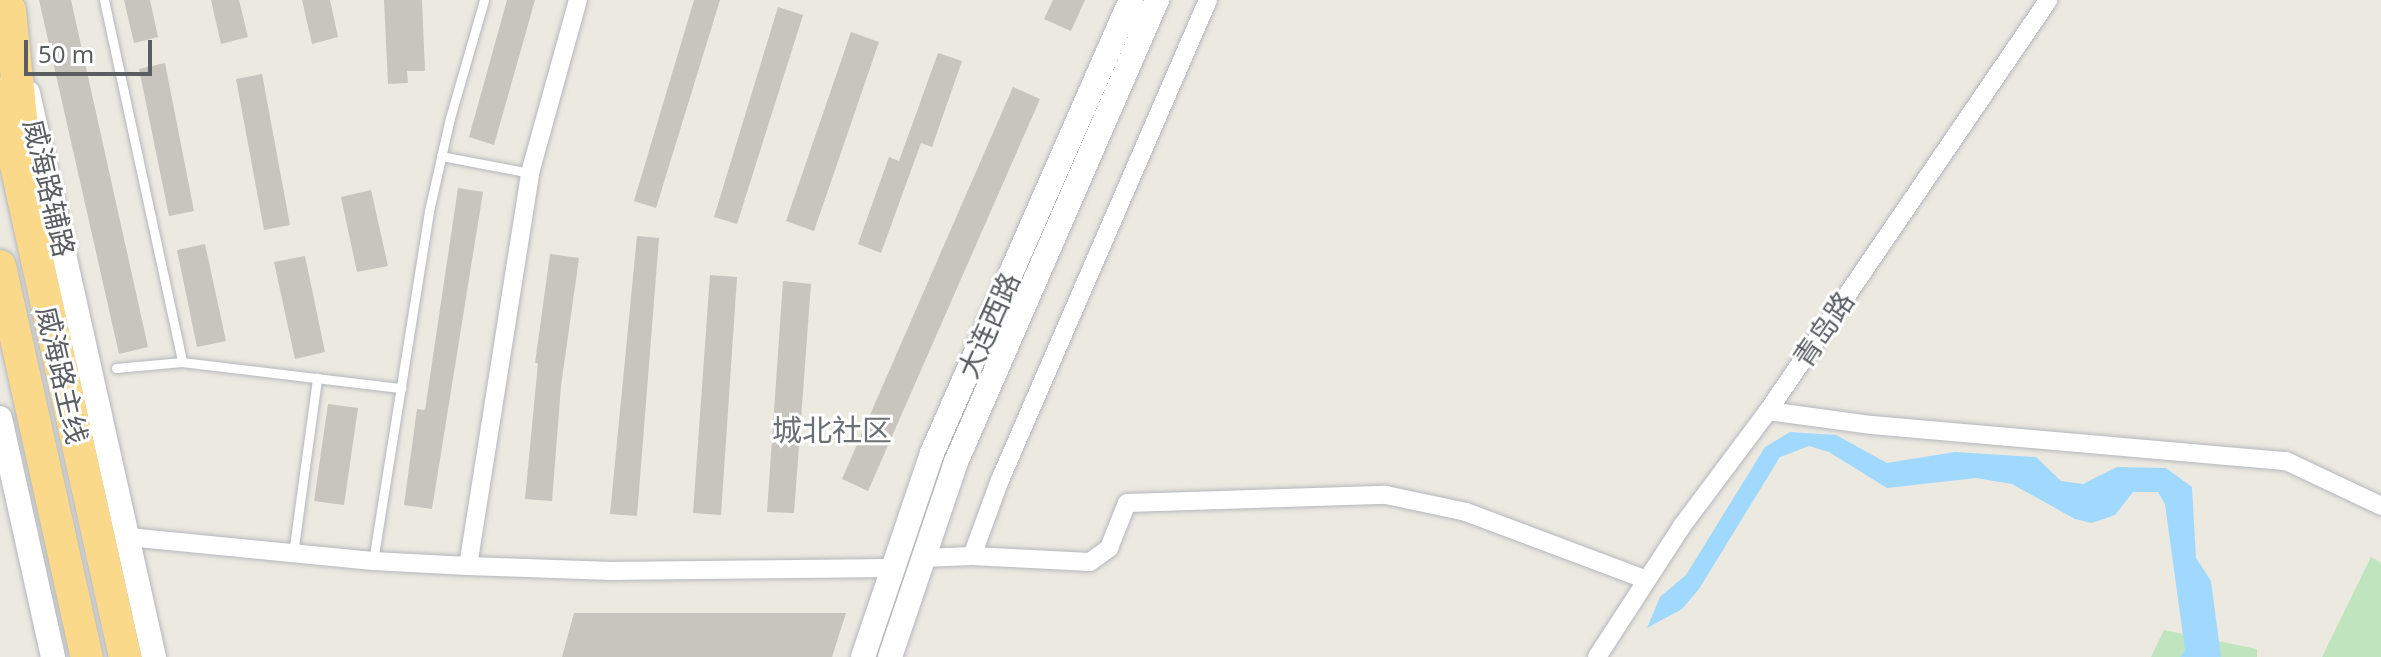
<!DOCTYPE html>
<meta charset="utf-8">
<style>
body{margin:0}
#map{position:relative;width:2381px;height:657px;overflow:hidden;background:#ece9e1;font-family:"Noto Sans","Noto Sans SC",sans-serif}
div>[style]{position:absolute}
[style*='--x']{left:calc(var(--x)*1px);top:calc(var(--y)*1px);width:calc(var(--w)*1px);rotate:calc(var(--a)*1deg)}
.green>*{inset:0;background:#bfe4be}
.water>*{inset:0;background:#a1d8fd}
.building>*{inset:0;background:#c8c4be}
.roads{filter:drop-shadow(0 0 2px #b4b7bc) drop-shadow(0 0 2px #b4b7bc)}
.lane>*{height:9px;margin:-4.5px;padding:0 4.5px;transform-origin:4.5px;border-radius:4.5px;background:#fff}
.street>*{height:18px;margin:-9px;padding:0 9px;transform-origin:9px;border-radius:9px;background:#fff}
.secondary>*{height:24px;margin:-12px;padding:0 12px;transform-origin:12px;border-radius:12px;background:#fff}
.highway>*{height:32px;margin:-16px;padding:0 16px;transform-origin:16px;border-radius:16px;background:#fad98a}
span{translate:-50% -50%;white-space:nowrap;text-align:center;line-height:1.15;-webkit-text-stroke:6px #fff;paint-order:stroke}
.street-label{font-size:28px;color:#5a5e62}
.neighbourhood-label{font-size:30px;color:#6b7074}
.scale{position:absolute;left:24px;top:40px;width:128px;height:36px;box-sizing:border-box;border:4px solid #5a5e62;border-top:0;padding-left:10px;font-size:24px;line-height:28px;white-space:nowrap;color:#5a5e62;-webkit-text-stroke:6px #fff;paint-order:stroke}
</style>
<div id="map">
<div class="green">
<div style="clip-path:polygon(2371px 557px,2381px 563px,2381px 657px,2322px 657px)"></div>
<div style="clip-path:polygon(2164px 630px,2257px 649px,2257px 657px,2151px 657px)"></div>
</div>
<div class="water">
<div style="clip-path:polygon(1790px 432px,1836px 435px,1887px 463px,1955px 452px,2036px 457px,2061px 481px,2083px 484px,2117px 467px,2166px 468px,2192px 487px,2196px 558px,2211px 581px,2221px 657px,2180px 657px,2185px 650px,2165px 504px,2158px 492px,2133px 492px,2115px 515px,2092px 523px,2075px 519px,2012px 484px,1976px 478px,1887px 488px,1829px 452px,1809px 446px,1780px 457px,1699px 589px,1682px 609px,1647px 628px,1660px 597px,1686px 575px,1765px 447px)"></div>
</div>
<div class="building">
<div style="clip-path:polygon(39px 0,71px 0,148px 347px,119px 354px)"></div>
<div style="clip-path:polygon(124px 0,150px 0,158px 37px,134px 43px)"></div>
<div style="clip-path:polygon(211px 0,239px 0,248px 37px,221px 44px)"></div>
<div style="clip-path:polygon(302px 0,330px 0,338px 37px,312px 44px)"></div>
<div style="clip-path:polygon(384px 0,422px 0,425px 71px,407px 71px,408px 83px,388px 84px)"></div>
<div style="clip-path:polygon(507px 0,535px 0,494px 145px,469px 137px)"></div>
<div style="clip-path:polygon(694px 0,720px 0,656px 208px,634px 201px)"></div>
<div style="clip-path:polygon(1053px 0,1085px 0,1071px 31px,1044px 19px)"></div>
<div style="clip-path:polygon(778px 7px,803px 15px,737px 224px,714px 217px)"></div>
<div style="clip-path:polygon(851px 32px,879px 42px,814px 231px,786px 221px)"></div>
<div style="clip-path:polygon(938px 53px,962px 61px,932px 147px,921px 143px,881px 253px,858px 244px,889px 157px,899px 161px)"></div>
<div style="clip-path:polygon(165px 63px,194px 211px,169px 216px,139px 69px)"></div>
<div style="clip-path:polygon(262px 74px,290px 225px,264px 230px,236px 79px)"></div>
<div style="clip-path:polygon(1013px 87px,1040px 99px,868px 491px,842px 479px)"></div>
<div style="clip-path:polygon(458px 188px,483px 192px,432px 509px,404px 505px,417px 409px,425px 410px)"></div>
<div style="clip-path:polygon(371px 190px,388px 266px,357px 272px,341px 197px)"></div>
<div style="clip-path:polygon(637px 236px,659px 238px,637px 516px,610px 514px)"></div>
<div style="clip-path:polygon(205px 244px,226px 341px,197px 347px,177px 250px)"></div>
<div style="clip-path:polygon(550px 254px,579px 258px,561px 386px,552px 501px,525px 499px,538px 363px,535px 363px)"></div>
<div style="clip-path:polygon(305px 256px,325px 352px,295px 359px,274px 262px)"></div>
<div style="clip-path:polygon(710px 275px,737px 277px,721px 515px,693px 513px)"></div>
<div style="clip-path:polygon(783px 281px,811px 284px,794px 513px,767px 512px)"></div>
<div style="clip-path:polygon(328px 404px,358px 408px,344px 505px,314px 501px)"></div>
<div style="clip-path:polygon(574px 613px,846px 613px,832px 657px,562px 657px)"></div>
</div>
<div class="roads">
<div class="lane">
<div style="--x:104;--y:0;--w:370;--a:77.8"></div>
<div style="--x:441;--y:156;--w:91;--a:10.8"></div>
<div style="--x:116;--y:368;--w:66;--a:-5.2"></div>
<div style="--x:182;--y:362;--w:221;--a:6.8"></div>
<div style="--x:293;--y:554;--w:178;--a:-82.2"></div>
<div style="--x:373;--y:561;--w:354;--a:-80.9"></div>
<div style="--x:429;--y:211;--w:95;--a:-77.3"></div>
<div style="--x:450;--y:118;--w:123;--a:-73.9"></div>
</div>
<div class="street">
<div style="--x:1768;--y:411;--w:105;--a:7.7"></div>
<div style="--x:1872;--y:425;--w:416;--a:5"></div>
<div style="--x:2286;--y:461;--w:105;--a:25.3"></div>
<div style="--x:128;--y:537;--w:246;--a:5.6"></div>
<div style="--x:373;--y:561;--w:95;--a:3"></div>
<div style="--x:468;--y:566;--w:144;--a:2"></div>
<div style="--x:612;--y:571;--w:280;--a:-0.6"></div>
<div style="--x:972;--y:556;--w:118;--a:2.9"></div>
<div style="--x:1090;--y:562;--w:24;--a:-36"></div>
<div style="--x:1109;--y:548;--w:48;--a:-68.2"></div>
<div style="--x:1127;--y:503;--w:259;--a:-1.8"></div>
<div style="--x:1386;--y:495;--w:82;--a:12"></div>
<div style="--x:1466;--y:512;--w:193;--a:20.6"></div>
<div style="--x:922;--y:558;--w:50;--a:-2.3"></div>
<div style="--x:972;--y:556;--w:81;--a:-69.8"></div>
<div style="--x:1000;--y:480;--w:523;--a:-66.57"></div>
<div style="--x:468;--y:566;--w:398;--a:-81"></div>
<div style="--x:530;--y:173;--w:180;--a:-74.5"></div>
<div style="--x:1597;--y:657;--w:156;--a:-57"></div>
<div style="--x:1682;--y:526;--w:144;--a:-53.2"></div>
<div style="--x:1768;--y:411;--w:497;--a:-55.7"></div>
</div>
<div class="secondary">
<div style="--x:28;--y:93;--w:578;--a:77.41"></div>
<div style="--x:0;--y:418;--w:245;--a:77.5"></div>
<div style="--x:863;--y:657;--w:215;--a:-71.3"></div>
<div style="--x:932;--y:453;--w:495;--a:-66.3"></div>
<div style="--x:890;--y:657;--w:206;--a:-71.3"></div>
<div style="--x:956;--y:462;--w:504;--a:-66.49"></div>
</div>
<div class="highway">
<div style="--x:10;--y:10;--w:110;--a:84.2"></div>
<div style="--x:0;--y:93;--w:578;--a:77.5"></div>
<div style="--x:0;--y:266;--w:401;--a:77.5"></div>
</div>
</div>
<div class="street-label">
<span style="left:50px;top:188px;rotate:77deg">威海路辅路</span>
<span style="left:988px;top:325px;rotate:-66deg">大连西路</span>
<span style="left:1823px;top:329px;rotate:-56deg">青岛路</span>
<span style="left:63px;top:375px;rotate:77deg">威海路主线</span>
</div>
<div class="neighbourhood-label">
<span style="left:832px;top:430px">城北社区</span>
</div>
<div class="scale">50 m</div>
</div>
